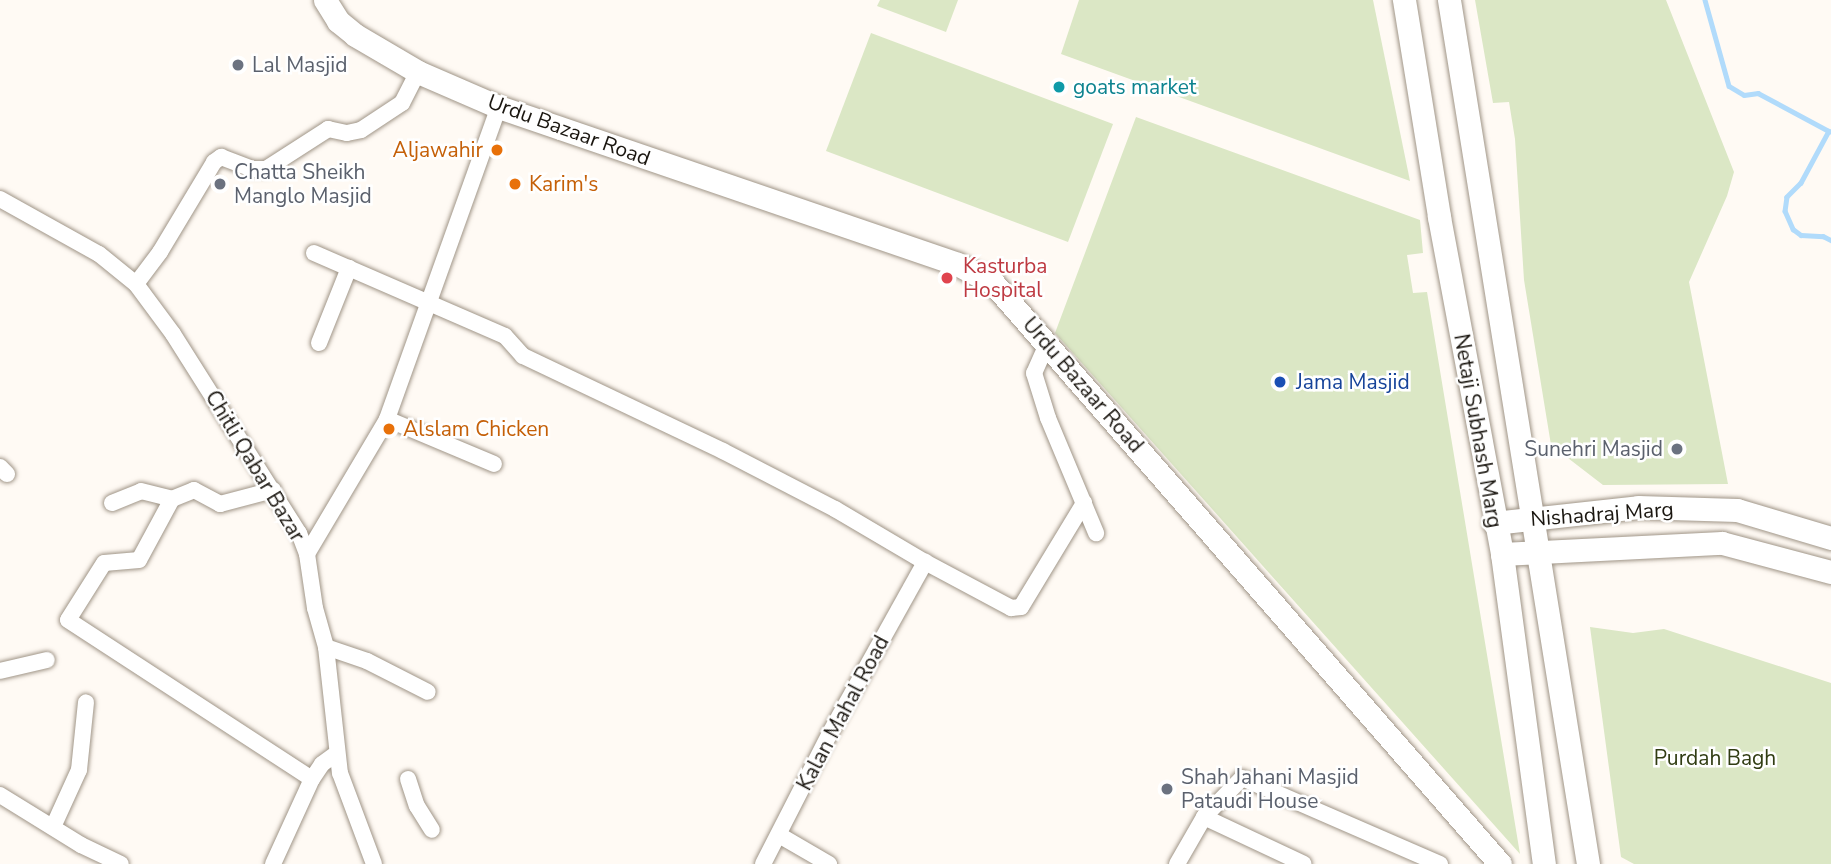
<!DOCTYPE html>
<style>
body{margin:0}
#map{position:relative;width:1831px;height:864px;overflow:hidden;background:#fffaf4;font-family:"Nunito Sans",sans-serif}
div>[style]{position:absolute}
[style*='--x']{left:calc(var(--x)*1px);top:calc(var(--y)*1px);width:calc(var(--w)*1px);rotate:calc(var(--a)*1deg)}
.green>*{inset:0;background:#dbe7c5}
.stream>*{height:4.5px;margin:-2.25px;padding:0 2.25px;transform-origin:2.25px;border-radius:2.25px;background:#b1dbfb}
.roads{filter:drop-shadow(0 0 2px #a09587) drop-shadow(0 0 2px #a09587)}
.street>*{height:16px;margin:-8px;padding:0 8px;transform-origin:8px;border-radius:8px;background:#fff}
.secondary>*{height:23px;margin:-11.5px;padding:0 11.5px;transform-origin:11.5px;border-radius:11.5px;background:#fff}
.dots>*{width:19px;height:19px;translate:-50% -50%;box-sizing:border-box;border:4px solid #fff;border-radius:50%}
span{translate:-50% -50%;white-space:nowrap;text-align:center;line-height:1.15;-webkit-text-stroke:5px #fff;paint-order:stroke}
.worship-label{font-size:21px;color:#5b616d}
.left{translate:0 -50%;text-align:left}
.right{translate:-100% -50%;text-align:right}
.culture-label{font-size:21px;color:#0d838f}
.street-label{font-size:21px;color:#1a1610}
.food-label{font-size:21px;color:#c56008}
.health-label{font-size:21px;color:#be3a42}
.transit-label{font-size:21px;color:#164399}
.park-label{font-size:21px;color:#303c12}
</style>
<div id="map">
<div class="green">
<div style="clip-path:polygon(880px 0,958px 0,946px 32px,877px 6px)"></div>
<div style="clip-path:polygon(1079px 0,1373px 0,1410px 181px,1061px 54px)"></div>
<div style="clip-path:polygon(1475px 0,1666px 0,1734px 172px,1727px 196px,1689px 282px,1728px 484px,1603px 485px,1551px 445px,1524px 280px,1515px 139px,1509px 102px,1493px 103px)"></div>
<div style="clip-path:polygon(871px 33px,1113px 124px,1068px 242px,826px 151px)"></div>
<div style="clip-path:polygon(1136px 117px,1420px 220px,1423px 253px,1407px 255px,1413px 293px,1427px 292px,1520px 854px,1055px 333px)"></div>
<div style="clip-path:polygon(1590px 627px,1633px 633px,1664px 629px,1831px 683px,1831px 864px,1634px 864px,1621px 857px)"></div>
</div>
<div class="stream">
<div style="--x:1705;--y:0;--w:89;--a:74.4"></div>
<div style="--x:1729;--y:86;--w:17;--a:31"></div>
<div style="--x:1744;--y:95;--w:14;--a:-8"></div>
<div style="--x:1758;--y:93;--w:81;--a:28.2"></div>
<div style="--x:1829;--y:131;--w:59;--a:118.3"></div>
<div style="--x:1801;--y:183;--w:20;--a:135"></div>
<div style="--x:1787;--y:197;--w:14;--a:98"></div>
<div style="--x:1785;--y:211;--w:20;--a:66"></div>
<div style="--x:1793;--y:229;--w:10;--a:37"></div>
<div style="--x:1801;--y:235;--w:22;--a:3"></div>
<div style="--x:1823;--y:236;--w:9;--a:27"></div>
</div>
<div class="roads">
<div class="street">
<div style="--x:0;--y:199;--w:113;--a:29.1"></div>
<div style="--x:99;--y:254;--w:48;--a:39"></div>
<div style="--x:136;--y:284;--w:62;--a:53.5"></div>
<div style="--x:173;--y:334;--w:236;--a:57.7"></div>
<div style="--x:299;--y:533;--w:22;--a:69"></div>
<div style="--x:307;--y:554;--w:55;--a:81.6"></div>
<div style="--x:315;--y:608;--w:41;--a:74.2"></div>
<div style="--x:326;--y:647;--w:127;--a:83.7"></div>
<div style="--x:340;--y:773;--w:97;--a:69.5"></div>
<div style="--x:314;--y:253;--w:208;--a:23.5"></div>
<div style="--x:505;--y:336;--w:27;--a:48"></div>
<div style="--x:523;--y:356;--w:221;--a:25.4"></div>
<div style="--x:723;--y:451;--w:126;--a:27.4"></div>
<div style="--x:835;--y:509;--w:104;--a:30.5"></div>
<div style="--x:925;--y:562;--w:98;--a:28.1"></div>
<div style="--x:1011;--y:608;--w:10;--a:-6"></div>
<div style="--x:1021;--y:607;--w:122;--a:-58.8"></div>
<div style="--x:136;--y:284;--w:40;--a:-53"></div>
<div style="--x:160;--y:252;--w:105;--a:-59"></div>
<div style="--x:214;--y:162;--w:9;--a:-36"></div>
<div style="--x:221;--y:157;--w:33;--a:21"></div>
<div style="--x:252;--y:169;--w:14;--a:0"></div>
<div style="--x:266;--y:169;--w:74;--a:-32.8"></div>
<div style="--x:328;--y:129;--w:19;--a:12"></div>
<div style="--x:347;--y:133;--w:14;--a:-12"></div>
<div style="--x:361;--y:130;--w:49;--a:-33.4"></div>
<div style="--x:402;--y:103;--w:35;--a:-63"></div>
<div style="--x:319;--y:343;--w:81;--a:-68.2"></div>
<div style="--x:1047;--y:344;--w:32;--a:114"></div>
<div style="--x:1034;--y:373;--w:47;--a:72.7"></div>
<div style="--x:1048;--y:418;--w:125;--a:67.3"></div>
<div style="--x:387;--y:419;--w:116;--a:22.8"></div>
<div style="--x:0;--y:467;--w:10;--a:45"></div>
<div style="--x:172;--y:499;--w:69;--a:118.4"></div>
<div style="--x:139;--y:560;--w:35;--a:175"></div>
<div style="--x:104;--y:563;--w:67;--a:122.3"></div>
<div style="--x:68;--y:620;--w:291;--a:33.1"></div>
<div style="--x:112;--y:503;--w:31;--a:-22"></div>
<div style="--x:141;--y:491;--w:32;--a:14"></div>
<div style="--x:172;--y:499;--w:24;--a:-22"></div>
<div style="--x:194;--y:490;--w:30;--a:28"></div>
<div style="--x:220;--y:504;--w:55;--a:-14.8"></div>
<div style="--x:307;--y:554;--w:157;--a:-59.3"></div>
<div style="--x:387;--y:419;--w:331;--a:-70.3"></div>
<div style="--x:326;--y:647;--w:43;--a:18.9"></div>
<div style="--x:367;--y:661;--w:68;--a:26.9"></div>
<div style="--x:0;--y:671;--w:48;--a:-13.2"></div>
<div style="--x:408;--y:779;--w:28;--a:72"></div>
<div style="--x:417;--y:806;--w:28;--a:58"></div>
<div style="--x:0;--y:795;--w:95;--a:31.7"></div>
<div style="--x:81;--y:845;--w:44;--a:25.4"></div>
<div style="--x:1204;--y:817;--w:110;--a:25.2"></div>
<div style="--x:53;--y:827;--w:63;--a:-65.5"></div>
<div style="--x:79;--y:770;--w:68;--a:-84.1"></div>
<div style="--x:779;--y:835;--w:58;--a:30.1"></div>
<div style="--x:273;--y:864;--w:94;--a:-65.4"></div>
<div style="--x:312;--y:779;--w:18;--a:-56"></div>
<div style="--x:322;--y:764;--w:17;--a:-36"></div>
<div style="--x:763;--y:864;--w:147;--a:-62.9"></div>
<div style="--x:830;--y:733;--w:196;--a:-60.9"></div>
<div style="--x:1177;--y:864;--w:54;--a:-60.1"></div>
<div style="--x:1204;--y:817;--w:54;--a:-45.7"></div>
<div style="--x:1242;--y:778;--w:216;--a:23.5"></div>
</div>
<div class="secondary">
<div style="--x:325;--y:0;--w:25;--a:58"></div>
<div style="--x:338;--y:21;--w:22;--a:39"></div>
<div style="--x:355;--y:35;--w:73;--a:30.4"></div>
<div style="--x:418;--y:72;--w:88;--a:23.4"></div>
<div style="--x:499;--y:107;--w:484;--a:18.9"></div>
<div style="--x:957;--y:264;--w:41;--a:27.8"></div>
<div style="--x:993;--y:283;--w:771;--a:48.89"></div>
<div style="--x:1404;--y:0;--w:220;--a:80.8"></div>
<div style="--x:1439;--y:217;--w:343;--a:79.4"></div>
<div style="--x:1502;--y:554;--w:313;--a:82.3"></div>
<div style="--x:1449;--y:0;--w:875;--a:80.86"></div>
<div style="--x:1494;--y:523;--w:145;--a:-6.3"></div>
<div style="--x:1638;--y:507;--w:99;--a:1.7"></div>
<div style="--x:1737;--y:510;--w:98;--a:16.6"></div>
<div style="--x:1502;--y:554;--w:220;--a:-2.9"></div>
<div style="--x:1722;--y:543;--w:113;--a:14.9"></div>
</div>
</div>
<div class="dots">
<div style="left:238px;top:65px;background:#6b7280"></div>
<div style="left:1059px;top:87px;background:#0f9aa8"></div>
<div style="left:497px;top:150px;background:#e8710a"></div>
<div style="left:220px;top:184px;background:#6b7280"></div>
<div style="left:515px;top:184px;background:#e8710a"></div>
<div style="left:947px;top:278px;background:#e0444e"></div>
<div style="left:1280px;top:382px;background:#1a4fb4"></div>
<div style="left:389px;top:429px;background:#e8710a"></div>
<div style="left:1677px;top:449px;background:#6b7280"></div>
<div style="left:1167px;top:789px;background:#6b7280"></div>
</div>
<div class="worship-label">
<span class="left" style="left:252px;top:65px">Lal Masjid</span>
<span class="left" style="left:234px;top:184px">Chatta Sheikh<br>Manglo Masjid</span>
<span class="right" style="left:1663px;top:449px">Sunehri Masjid</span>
<span class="left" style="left:1181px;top:789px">Shah Jahani Masjid<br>Pataudi House</span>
</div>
<div class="culture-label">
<span class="left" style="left:1073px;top:87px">goats market</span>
</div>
<div class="street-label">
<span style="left:569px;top:130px;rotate:20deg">Urdu Bazaar Road</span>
<span style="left:1083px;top:385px;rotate:49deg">Urdu Bazaar Road</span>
<span style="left:1478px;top:431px;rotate:80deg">Netaji Subhash Marg</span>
<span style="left:255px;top:466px;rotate:59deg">Chitli Qabar Bazar</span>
<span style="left:1602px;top:514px;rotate:-4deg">Nishadraj Marg</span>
<span style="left:843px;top:713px;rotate:-62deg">Kalan Mahal Road</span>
</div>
<div class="food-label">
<span class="right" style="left:483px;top:150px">Aljawahir</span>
<span class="left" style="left:529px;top:184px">Karim's</span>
<span class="left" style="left:403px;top:429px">Alslam Chicken</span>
</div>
<div class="health-label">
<span class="left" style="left:963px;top:278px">Kasturba<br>Hospital</span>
</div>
<div class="transit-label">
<span class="left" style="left:1296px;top:382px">Jama Masjid</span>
</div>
<div class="park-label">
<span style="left:1715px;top:758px">Purdah Bagh</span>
</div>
</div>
